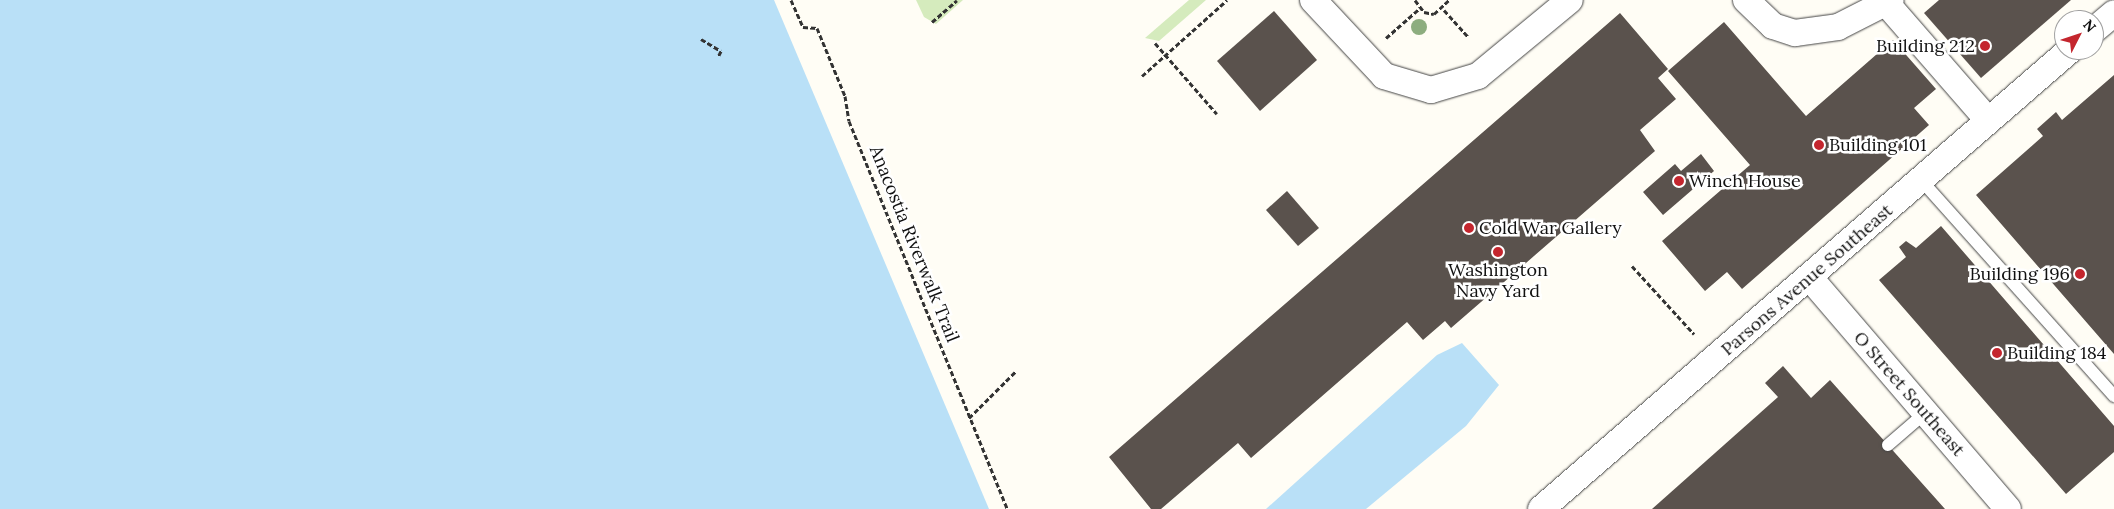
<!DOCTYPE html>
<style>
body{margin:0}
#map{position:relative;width:2114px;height:509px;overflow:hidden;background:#fffdf5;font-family:Lora,serif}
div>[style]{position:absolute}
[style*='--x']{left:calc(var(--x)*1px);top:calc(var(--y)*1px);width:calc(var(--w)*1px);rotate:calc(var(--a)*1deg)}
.green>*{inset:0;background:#d5ebbd}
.water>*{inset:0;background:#b9e0f7}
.building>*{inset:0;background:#5a524d}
.path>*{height:3px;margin-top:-1.5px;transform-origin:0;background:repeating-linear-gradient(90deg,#333 0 5px,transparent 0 7.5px)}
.roads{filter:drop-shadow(0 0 1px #444) drop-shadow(0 0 1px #444)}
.lane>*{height:12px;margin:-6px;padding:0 6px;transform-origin:6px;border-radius:6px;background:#fff}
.street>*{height:26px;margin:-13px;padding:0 13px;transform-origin:13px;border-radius:13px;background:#fff}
.trees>*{width:16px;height:16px;margin:-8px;border-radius:50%;background:#8dad7f}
.dots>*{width:14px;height:14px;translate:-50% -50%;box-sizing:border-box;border:2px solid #fff;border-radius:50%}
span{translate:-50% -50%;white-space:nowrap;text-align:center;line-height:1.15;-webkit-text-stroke:5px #fff;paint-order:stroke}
.poi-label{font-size:18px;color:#111}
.right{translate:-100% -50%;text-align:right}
.left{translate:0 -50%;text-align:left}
.street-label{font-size:18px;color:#111}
.north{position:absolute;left:2054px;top:10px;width:50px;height:50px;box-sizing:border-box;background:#fff;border:1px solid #a0a0a0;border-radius:50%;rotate:49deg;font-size:14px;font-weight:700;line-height:20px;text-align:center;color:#111}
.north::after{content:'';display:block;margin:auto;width:18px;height:22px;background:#c4262e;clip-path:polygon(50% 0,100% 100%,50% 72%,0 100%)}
</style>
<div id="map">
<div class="green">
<div style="clip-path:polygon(916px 0,963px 0,936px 24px,924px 17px)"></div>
<div style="clip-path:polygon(1189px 0,1206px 0,1159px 41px,1145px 38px)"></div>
</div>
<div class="water">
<div style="clip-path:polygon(0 0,774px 0,989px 509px,0 509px)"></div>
<div style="clip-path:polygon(1462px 343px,1499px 385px,1466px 426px,1366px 509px,1266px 509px,1437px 355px)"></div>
</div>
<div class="building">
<div style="clip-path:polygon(1939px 0,2071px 0,1981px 78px,1924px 13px)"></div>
<div style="clip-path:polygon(1274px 11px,1317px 60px,1260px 111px,1217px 61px)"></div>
<div style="clip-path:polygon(1620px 13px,1668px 69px,1658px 78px,1676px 99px,1640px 130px,1655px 151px,1451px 328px,1445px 321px,1423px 340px,1407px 322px,1251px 458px,1238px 443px,1161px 509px,1151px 509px,1109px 457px)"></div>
<div style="clip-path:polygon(1724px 22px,1806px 116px,1893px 40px,1936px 89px,1914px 108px,1929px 125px,1742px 289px,1727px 272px,1705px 291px,1662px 241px,1750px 165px,1668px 71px)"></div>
<div style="clip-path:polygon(2114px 75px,2114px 354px,1976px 195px,2043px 136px,2037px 129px,2056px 112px,2062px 120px)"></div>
<div style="clip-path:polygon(1701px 154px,1714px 171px,1663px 215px,1643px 192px,1675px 164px,1681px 171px)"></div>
<div style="clip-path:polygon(1287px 191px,1319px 228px,1298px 246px,1266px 210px)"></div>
<div style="clip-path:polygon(1941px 226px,2114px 426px,2114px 452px,2066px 494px,1879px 280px,1906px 257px,1899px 247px,1906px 241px,1916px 248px)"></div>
<div style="clip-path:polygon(1783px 366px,1811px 398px,1830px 380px,1945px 509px,1652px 509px,1778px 397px,1765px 383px)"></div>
</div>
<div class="path">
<div style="--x:791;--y:0;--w:30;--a:66"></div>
<div style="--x:803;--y:27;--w:14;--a:4"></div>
<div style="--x:817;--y:28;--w:74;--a:67.6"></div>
<div style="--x:845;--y:96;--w:25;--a:81"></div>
<div style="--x:849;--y:121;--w:419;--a:67.8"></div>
<div style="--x:1415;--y:0;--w:15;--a:53"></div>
<div style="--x:1424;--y:12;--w:10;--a:11"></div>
<div style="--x:1434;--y:14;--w:21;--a:-43"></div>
<div style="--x:1444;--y:10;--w:36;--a:48"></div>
<div style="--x:932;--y:22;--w:33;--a:-41"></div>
<div style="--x:1386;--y:38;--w:44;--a:-41.3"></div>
<div style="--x:701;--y:39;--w:23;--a:31"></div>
<div style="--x:721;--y:51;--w:7;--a:117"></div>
<div style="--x:1155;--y:43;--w:94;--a:48.9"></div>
<div style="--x:1142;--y:76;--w:114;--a:-41.8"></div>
<div style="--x:1632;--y:266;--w:92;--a:47.6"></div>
<div style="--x:969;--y:418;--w:66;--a:-45"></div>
</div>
<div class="roads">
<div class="lane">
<div style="--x:1921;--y:180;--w:290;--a:48.2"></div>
<div style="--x:1888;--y:445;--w:49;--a:-40.9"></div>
</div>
<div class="street">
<div style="--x:1313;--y:0;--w:104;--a:46.9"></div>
<div style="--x:1384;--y:76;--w:49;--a:16.6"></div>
<div style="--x:1431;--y:90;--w:49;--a:-16.6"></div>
<div style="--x:1478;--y:76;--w:119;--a:-39.6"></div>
<div style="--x:1746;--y:0;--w:37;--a:44"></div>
<div style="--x:1773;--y:26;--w:23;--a:18"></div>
<div style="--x:1795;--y:33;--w:43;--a:-7.9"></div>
<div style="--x:1838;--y:27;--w:59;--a:-27"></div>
<div style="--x:1887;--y:4;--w:154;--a:49"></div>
<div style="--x:2094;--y:30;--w:26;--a:-40"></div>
<div style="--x:1810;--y:278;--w:304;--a:49.4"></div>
<div style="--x:1541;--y:509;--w:700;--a:-40.95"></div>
</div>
</div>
<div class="trees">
<div style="left:1419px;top:27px"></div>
</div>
<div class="dots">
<div style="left:1985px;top:46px;background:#c4262e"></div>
<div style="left:1819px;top:145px;background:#c4262e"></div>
<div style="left:1679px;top:181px;background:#c4262e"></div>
<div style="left:1469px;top:228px;background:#c4262e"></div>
<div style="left:1498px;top:252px;background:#c4262e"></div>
<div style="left:2080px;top:274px;background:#c4262e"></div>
<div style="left:1997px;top:353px;background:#c4262e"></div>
</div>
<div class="poi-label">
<span class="right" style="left:1975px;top:46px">Building 212</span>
<span class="left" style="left:1829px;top:145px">Building 101</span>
<span class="left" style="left:1689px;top:181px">Winch House</span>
<span class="left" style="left:1479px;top:228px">Cold War Gallery</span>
<span style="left:1498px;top:281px">Washington<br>Navy Yard</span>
<span class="right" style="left:2070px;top:274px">Building 196</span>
<span class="left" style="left:2007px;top:353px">Building 184</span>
</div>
<div class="street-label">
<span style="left:914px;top:244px;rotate:68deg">Anacostia Riverwalk Trail</span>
<span style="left:1807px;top:280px;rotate:-41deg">Parsons Avenue Southeast</span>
<span style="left:1909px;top:394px;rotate:49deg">O Street Southeast</span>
</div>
<div class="north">N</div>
</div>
